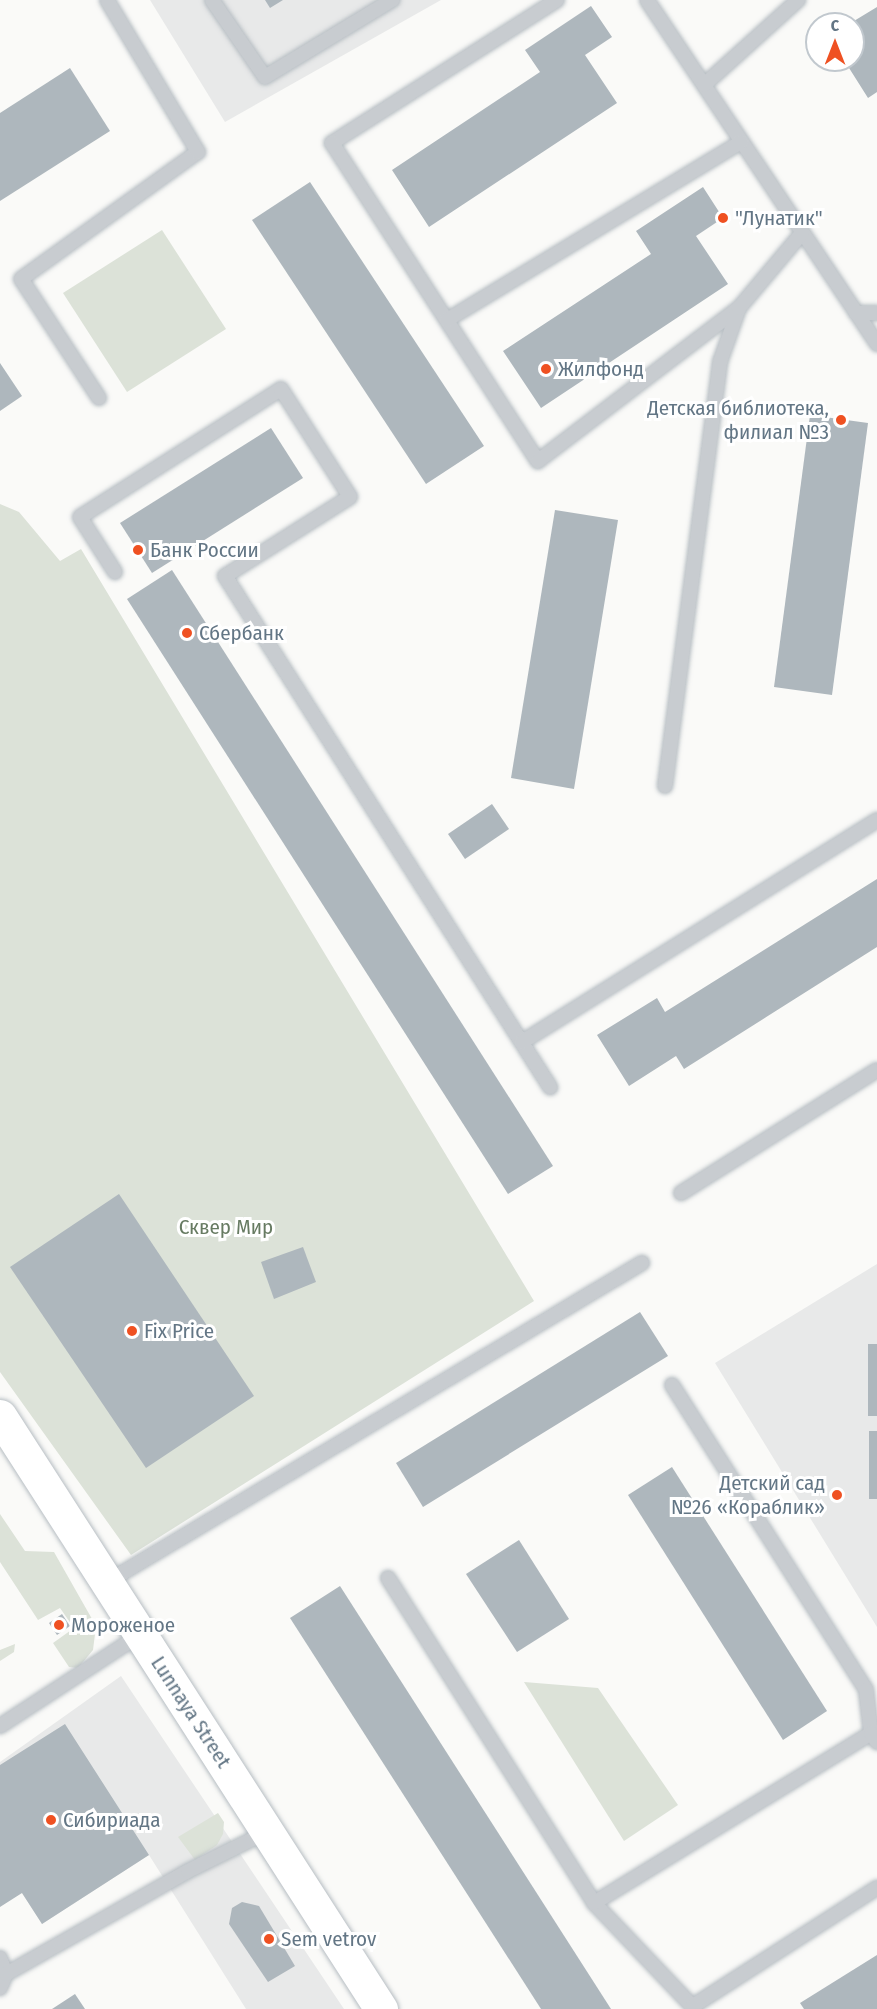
<!DOCTYPE html>
<meta charset="utf-8">
<style>
body{margin:0}
#map{position:relative;width:877px;height:2009px;overflow:hidden;background:#fafaf8;font-family:"Fira Sans Condensed",sans-serif}
div>[style]{position:absolute}
[style*='--x']{left:calc(var(--x)*1px);top:calc(var(--y)*1px);width:calc(var(--w)*1px);rotate:calc(var(--a)*1deg)}
.built>*{inset:0;background:#e8e9e9}
.green>*{inset:0;background:#dce2d8}
.building>*{inset:0;background:#aeb7bd}
.roads{filter:drop-shadow(0 0 2px #b7bec3) drop-shadow(0 0 2px #b7bec3)}
.lane>*{height:14px;margin:-7px;padding:0 7px;transform-origin:7px;border-radius:7px;background:#c8ccd0}
.secondary>*{height:33px;margin:-16.5px;padding:0 16.5px;transform-origin:16.5px;border-radius:16.5px;background:#fff}
.dots>*{width:16px;height:16px;translate:-50% -50%;box-sizing:border-box;border:3px solid #fff;border-radius:50%}
span{translate:-50% -50%;white-space:nowrap;text-align:center;line-height:1.15;-webkit-text-stroke:6px #fff;paint-order:stroke}
.poi-label{font-size:21px;color:#637685}
.left{translate:0 -50%;text-align:left}
.right{translate:-100% -50%;text-align:right}
.park-label{font-size:21px;color:#677b62}
.street-label{font-size:21px;color:#637685}
.north{position:absolute;left:805px;top:12px;width:60px;height:60px;box-sizing:border-box;background:#fff;border:2px solid #c1c8ce;border-radius:50%;rotate:0deg;font-size:16px;font-weight:700;line-height:24px;text-align:center;color:#637685}
.north::after{content:'';display:block;margin:auto;width:21px;height:27px;background:#ef5122;clip-path:polygon(50% 0,100% 100%,50% 72%,0 100%)}
</style>
<div id="map">
<div class="built">
<div style="clip-path:polygon(150px 0,441px 0,225px 122px)"></div>
<div style="clip-path:polygon(877px 1264px,877px 1627px,715px 1363px)"></div>
<div style="clip-path:polygon(121px 1676px,344px 2009px,246px 2009px,149px 1855px,42px 1924px,0 1859px,0 1762px)"></div>
</div>
<div class="green">
<div style="clip-path:polygon(162px 230px,226px 329px,127px 392px,63px 293px)"></div>
<div style="clip-path:polygon(0 504px,19px 512px,60px 561px,81px 549px,534px 1301px,131px 1555px,0 1372px)"></div>
<div style="clip-path:polygon(0 1514px,25px 1551px,54px 1552px,96px 1626px,93px 1650px,78px 1668px,69px 1667px,53px 1643px,74px 1628px,60px 1608px,38px 1620px,0 1562px)"></div>
<div style="clip-path:polygon(15px 1644px,14px 1652px,0 1661px,0 1650px)"></div>
<div style="clip-path:polygon(524px 1682px,598px 1688px,678px 1805px,624px 1841px)"></div>
<div style="clip-path:polygon(218px 1813px,224px 1822px,223px 1834px,217px 1845px,195px 1860px,178px 1837px)"></div>
</div>
<div class="building">
<div style="clip-path:polygon(265px 0,283px 0,270px 8px)"></div>
<div style="clip-path:polygon(591px 6px,612px 37px,585px 55px,617px 103px,429px 227px,392px 170px,540px 72px,525px 50px)"></div>
<div style="clip-path:polygon(877px 7px,877px 92px,868px 98px,844px 60px,853px 60px,853px 24px,849px 24px)"></div>
<div style="clip-path:polygon(70px 68px,110px 131px,0 201px,0 113px)"></div>
<div style="clip-path:polygon(310px 182px,484px 446px,426px 484px,252px 220px)"></div>
<div style="clip-path:polygon(703px 187px,723px 218px,696px 236px,728px 284px,541px 408px,503px 351px,651px 254px,636px 231px)"></div>
<div style="clip-path:polygon(0 363px,22px 396px,0 411px)"></div>
<div style="clip-path:polygon(810px 415px,868px 423px,832px 695px,774px 687px)"></div>
<div style="clip-path:polygon(271px 428px,303px 478px,152px 573px,120px 523px)"></div>
<div style="clip-path:polygon(555px 510px,618px 520px,574px 789px,511px 778px)"></div>
<div style="clip-path:polygon(172px 570px,553px 1166px,508px 1194px,127px 599px)"></div>
<div style="clip-path:polygon(492px 804px,509px 829px,465px 859px,448px 834px)"></div>
<div style="clip-path:polygon(877px 879px,877px 947px,684px 1069px,676px 1056px,629px 1086px,597px 1035px,657px 998px,665px 1012px)"></div>
<div style="clip-path:polygon(119px 1194px,254px 1396px,146px 1468px,10px 1267px)"></div>
<div style="clip-path:polygon(303px 1247px,316px 1282px,274px 1299px,261px 1262px)"></div>
<div style="clip-path:polygon(640px 1312px,668px 1356px,423px 1507px,396px 1463px)"></div>
<div style="clip-path:polygon(868px 1344px,877px 1344px,877px 1416px,868px 1416px)"></div>
<div style="clip-path:polygon(869px 1431px,877px 1431px,877px 1499px,869px 1499px)"></div>
<div style="clip-path:polygon(672px 1467px,827px 1711px,783px 1740px,628px 1495px)"></div>
<div style="clip-path:polygon(519px 1540px,569px 1619px,517px 1652px,466px 1574px)"></div>
<div style="clip-path:polygon(340px 1586px,611px 2009px,541px 2009px,290px 1618px)"></div>
<div style="clip-path:polygon(62px 1614px,70px 1626px,57px 1635px,49px 1623px)"></div>
<div style="clip-path:polygon(65px 1724px,149px 1855px,42px 1924px,22px 1893px,0 1907px,0 1765px)"></div>
<div style="clip-path:polygon(242px 1902px,259px 1906px,295px 1966px,268px 1982px,229px 1924px,232px 1908px)"></div>
<div style="clip-path:polygon(877px 1955px,877px 2009px,804px 2009px,800px 2003px)"></div>
<div style="clip-path:polygon(75px 1994px,85px 2009px,52px 2009px)"></div>
</div>
<div class="roads">
<div class="lane">
<div style="--x:212;--y:0;--w:93;--a:55.5"></div>
<div style="--x:265;--y:77;--w:149;--a:-31.2"></div>
<div style="--x:557;--y:0;--w:267;--a:147.6"></div>
<div style="--x:332;--y:143;--w:379;--a:57.1"></div>
<div style="--x:538;--y:461;--w:253;--a:-37.3"></div>
<div style="--x:647;--y:0;--w:414;--a:56.2"></div>
<div style="--x:704;--y:85;--w:127;--a:-42.1"></div>
<div style="--x:856;--y:313;--w:21;--a:0"></div>
<div style="--x:447;--y:320;--w:344;--a:-31.2"></div>
<div style="--x:99;--y:398;--w:142;--a:-123.2"></div>
<div style="--x:21;--y:279;--w:218;--a:-35.7"></div>
<div style="--x:198;--y:152;--w:177;--a:-120.9"></div>
<div style="--x:115;--y:572;--w:65;--a:-122.5"></div>
<div style="--x:80;--y:517;--w:238;--a:-32.5"></div>
<div style="--x:281;--y:389;--w:128;--a:57.4"></div>
<div style="--x:350;--y:497;--w:148;--a:147.7"></div>
<div style="--x:225;--y:576;--w:606;--a:57.54"></div>
<div style="--x:665;--y:786;--w:428;--a:-82.6"></div>
<div style="--x:720;--y:362;--w:57;--a:-70.6"></div>
<div style="--x:739;--y:308;--w:98;--a:-50"></div>
<div style="--x:522;--y:1042;--w:419;--a:-32"></div>
<div style="--x:681;--y:1193;--w:231;--a:-32.1"></div>
<div style="--x:672;--y:1385;--w:361;--a:57.5"></div>
<div style="--x:866;--y:1690;--w:43;--a:83.4"></div>
<div style="--x:388;--y:1578;--w:385;--a:57.6"></div>
<div style="--x:594;--y:1903;--w:146;--a:46.4"></div>
<div style="--x:107;--y:1582;--w:623;--a:-30.81"></div>
<div style="--x:0;--y:1726;--w:168;--a:-33.1"></div>
<div style="--x:594;--y:1903;--w:325;--a:-31.5"></div>
<div style="--x:871;--y:1733;--w:11;--a:56"></div>
<div style="--x:0;--y:1958;--w:17;--a:69"></div>
<div style="--x:0;--y:1988;--w:15;--a:-67"></div>
<div style="--x:6;--y:1974;--w:209;--a:-29.5"></div>
<div style="--x:188;--y:1871;--w:88;--a:-26.3"></div>
<div style="--x:693;--y:2006;--w:219;--a:-32.7"></div>
</div>
<div class="secondary">
<div style="--x:0;--y:1416;--w:705;--a:57.28"></div>
</div>
</div>
<div class="dots">
<div style="left:723px;top:218px;background:#ef5122"></div>
<div style="left:546px;top:369px;background:#ef5122"></div>
<div style="left:841px;top:420px;background:#ef5122"></div>
<div style="left:138px;top:550px;background:#ef5122"></div>
<div style="left:187px;top:633px;background:#ef5122"></div>
<div style="left:132px;top:1331px;background:#ef5122"></div>
<div style="left:837px;top:1495px;background:#ef5122"></div>
<div style="left:59px;top:1625px;background:#ef5122"></div>
<div style="left:51px;top:1820px;background:#ef5122"></div>
<div style="left:269px;top:1939px;background:#ef5122"></div>
</div>
<div class="poi-label">
<span class="left" style="left:735px;top:218px">"Лунатик"</span>
<span class="left" style="left:558px;top:369px">Жилфонд</span>
<span class="right" style="left:829px;top:420px">Детская библиотека,<br>филиал №3</span>
<span class="left" style="left:150px;top:550px">Банк России</span>
<span class="left" style="left:199px;top:633px">Сбербанк</span>
<span class="left" style="left:144px;top:1331px">Fix Price</span>
<span class="right" style="left:825px;top:1495px">Детский сад<br>№26 «Кораблик»</span>
<span class="left" style="left:71px;top:1625px">Мороженое</span>
<span class="left" style="left:63px;top:1820px">Сибириада</span>
<span class="left" style="left:281px;top:1939px">Sem vetrov</span>
</div>
<div class="park-label">
<span style="left:226px;top:1227px">Сквер Мир</span>
</div>
<div class="street-label">
<span style="left:191px;top:1712px;rotate:57deg">Lunnaya Street</span>
</div>
<div class="north">С</div>
</div>
